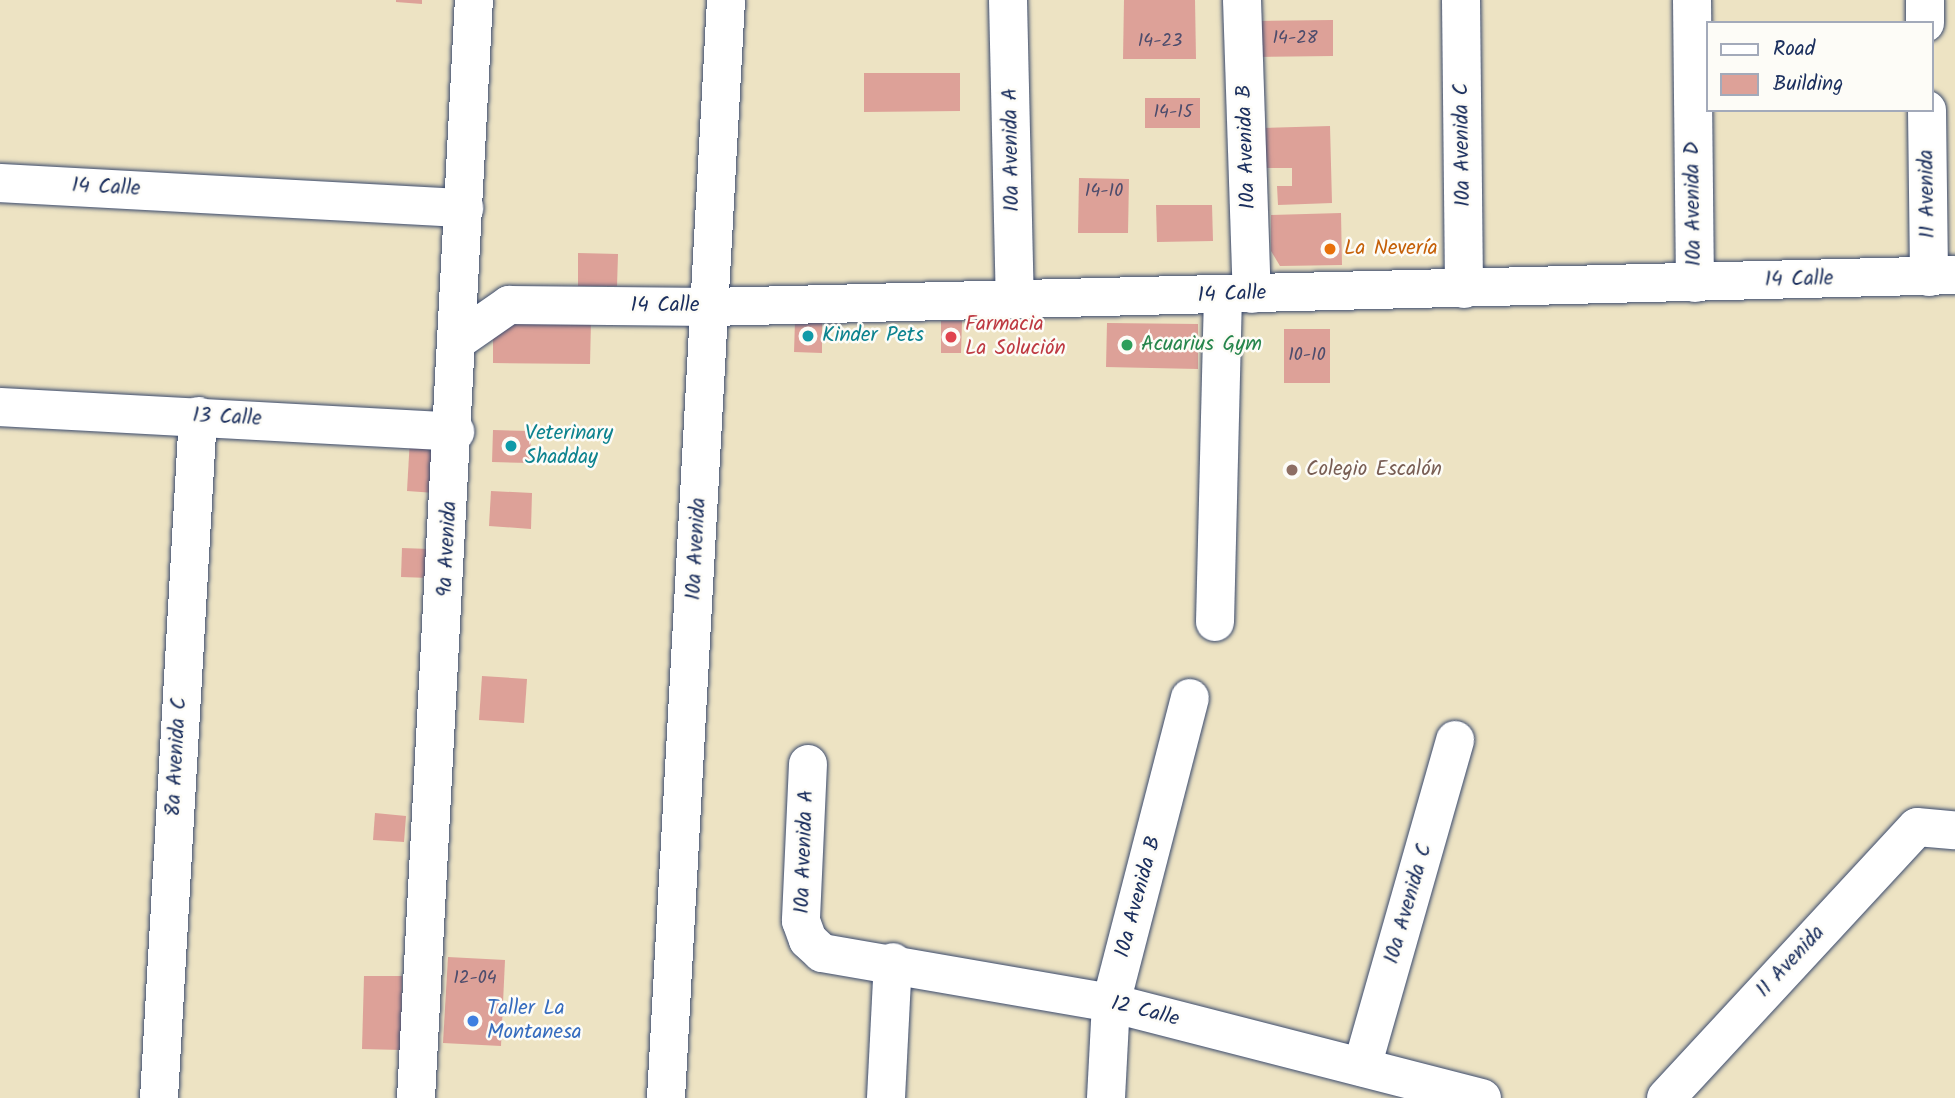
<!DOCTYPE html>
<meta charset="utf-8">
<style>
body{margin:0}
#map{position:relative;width:1955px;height:1098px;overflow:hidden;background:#ede3c3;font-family:Kalam,sans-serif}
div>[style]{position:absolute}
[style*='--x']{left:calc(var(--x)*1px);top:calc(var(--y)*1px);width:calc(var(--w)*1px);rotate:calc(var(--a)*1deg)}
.building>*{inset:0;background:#dda198}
.roads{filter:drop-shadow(0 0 2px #3a4a6d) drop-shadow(0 0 2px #3a4a6d)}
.minor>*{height:38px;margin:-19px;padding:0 19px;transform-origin:19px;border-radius:19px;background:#fff}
.dots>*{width:19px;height:19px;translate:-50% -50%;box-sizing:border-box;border:4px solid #fdfcf7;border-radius:50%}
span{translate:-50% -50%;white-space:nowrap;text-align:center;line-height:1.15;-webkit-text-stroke:5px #fdfcf7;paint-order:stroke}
.number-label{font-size:18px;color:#4c4c6c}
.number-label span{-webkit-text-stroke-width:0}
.street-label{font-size:21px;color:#1b2f5e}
.food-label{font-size:21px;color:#c56008}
.left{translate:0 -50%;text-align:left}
.health-label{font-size:21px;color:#be3a42}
.culture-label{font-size:21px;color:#0d838f}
.leisure-label{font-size:21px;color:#27864d}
.education-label{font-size:21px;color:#785e54}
.shop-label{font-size:21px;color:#366cbe}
.legend{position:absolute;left:1706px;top:21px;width:228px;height:91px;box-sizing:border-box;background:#fdfcf7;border:2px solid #a3aaba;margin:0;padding:9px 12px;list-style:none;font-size:21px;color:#1b2f5e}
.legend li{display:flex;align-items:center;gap:14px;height:35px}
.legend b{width:35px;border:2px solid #a3aaba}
</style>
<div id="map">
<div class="building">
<div style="clip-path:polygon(396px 0,422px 0,422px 4px,396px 2px)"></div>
<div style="clip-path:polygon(1124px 0,1195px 0,1196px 59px,1123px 59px)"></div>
<div style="clip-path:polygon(1333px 20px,1333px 56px,1258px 57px,1257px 21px)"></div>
<div style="clip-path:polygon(864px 73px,960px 73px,960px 111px,864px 112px)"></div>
<div style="clip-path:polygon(1145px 98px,1200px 98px,1200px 128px,1145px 128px)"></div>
<div style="clip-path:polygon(1330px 126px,1332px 203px,1278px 205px,1277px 186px,1292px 186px,1292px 168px,1262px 168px,1262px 128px)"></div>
<div style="clip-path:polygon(1079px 178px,1129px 179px,1128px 233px,1078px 233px)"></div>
<div style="clip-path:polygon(1156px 205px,1212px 205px,1213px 241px,1157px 242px)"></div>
<div style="clip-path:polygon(1341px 213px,1342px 265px,1280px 266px,1271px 251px,1271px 215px)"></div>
<div style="clip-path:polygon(578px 253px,618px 254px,617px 286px,578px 286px)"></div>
<div style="clip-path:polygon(493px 319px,591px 321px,590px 364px,493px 363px)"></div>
<div style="clip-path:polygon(795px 320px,822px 321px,822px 353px,794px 352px)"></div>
<div style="clip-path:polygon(941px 321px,962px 321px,961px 353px,941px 353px)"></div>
<div style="clip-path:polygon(1107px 323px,1198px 324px,1198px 369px,1106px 367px)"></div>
<div style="clip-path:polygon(1284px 329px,1330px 329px,1330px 383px,1284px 383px)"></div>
<div style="clip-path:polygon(493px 430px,531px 431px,530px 463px,492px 462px)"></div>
<div style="clip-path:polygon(410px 438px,438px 440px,435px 493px,407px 491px)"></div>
<div style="clip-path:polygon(491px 491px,532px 493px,531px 529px,489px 526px)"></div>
<div style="clip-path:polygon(402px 548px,430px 549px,430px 578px,401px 577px)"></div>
<div style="clip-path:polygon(482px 676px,527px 679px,524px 723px,479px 720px)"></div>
<div style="clip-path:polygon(375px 813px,406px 816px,404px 842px,373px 840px)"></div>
<div style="clip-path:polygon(448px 957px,505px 960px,501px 1046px,443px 1043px)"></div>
<div style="clip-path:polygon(364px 976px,402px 976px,401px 1050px,362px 1049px)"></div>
</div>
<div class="roads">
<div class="minor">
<div style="--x:1008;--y:0;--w:300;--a:88.7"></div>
<div style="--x:1242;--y:0;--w:294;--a:88.1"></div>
<div style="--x:1461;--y:0;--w:289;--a:89.4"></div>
<div style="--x:1692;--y:0;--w:283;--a:89.4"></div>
<div style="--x:1925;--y:0;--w:23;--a:90"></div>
<div style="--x:1927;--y:110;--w:167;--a:89.3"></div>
<div style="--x:0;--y:183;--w:465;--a:3.1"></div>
<div style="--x:460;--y:339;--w:60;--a:-34.8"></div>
<div style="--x:509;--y:305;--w:202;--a:0.6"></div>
<div style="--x:711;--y:307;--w:1244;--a:-1.47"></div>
<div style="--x:0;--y:407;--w:456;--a:3.1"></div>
<div style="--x:1215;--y:622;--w:327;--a:-88.6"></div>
<div style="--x:808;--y:764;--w:157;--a:92.6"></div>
<div style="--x:801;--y:921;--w:20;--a:70"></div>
<div style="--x:808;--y:940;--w:19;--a:43"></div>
<div style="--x:822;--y:953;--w:293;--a:9.8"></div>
<div style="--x:1111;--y:1003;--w:383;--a:14.4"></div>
<div style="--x:1362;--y:1067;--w:340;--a:-74.1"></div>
<div style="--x:159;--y:1098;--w:683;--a:-86.73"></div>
<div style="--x:416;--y:1098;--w:1100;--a:-86.98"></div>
<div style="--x:666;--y:1098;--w:1100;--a:-86.87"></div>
<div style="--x:886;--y:1098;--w:136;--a:-87.1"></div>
<div style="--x:1106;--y:1098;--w:95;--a:-87"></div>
<div style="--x:1111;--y:1003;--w:315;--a:-75.5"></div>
<div style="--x:1666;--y:1098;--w:369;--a:-47.2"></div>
<div style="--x:1917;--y:827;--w:38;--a:5"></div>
</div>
</div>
<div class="dots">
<div style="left:1330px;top:249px;background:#e8710a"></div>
<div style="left:808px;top:336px;background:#0f9aa8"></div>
<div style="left:951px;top:337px;background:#e0444e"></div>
<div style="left:1127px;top:345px;background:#2e9e5b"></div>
<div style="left:511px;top:446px;background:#0f9aa8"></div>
<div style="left:1292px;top:470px;background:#8d6e63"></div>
<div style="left:473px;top:1021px;background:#3f7fe0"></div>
</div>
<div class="number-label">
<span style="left:1295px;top:39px">14-28</span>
<span style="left:1160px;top:42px">14-23</span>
<span style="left:1173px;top:113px">14-15</span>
<span style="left:1104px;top:192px">14-10</span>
<span style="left:1307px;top:356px">10-10</span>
<span style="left:475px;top:979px">12-04</span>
</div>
<div class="street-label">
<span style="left:1463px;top:145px;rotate:-91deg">10a Avenida C</span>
<span style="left:1247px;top:147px;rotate:-92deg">10a Avenida B</span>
<span style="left:1012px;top:150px;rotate:-91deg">10a Avenida A</span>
<span style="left:106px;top:188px;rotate:3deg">14 Calle</span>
<span style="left:1928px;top:194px;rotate:-91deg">11 Avenida</span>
<span style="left:1694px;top:204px;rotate:-91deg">10a Avenida D</span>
<span style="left:1799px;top:280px;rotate:-1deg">14 Calle</span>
<span style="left:1232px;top:295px;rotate:-2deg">14 Calle</span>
<span style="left:665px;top:306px">14 Calle</span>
<span style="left:227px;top:418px;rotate:3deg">13 Calle</span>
<span style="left:448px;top:549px;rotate:-87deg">9a Avenida</span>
<span style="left:697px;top:549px;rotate:-87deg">10a Avenida</span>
<span style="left:177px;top:757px;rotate:-87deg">8a Avenida C</span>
<span style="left:805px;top:852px;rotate:-88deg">10a Avenida A</span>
<span style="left:1139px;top:897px;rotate:-75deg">10a Avenida B</span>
<span style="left:1409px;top:904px;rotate:-74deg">10a Avenida C</span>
<span style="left:1791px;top:962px;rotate:-47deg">11 Avenida</span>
<span style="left:1145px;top:1012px;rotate:14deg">12 Calle</span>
</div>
<div class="food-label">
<span class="left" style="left:1344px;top:249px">La Nevería</span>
</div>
<div class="health-label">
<span class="left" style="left:965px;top:337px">Farmacia<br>La Solución</span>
</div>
<div class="culture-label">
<span class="left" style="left:822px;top:336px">Kinder Pets</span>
<span class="left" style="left:525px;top:446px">Veterinary<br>Shadday</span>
</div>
<div class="leisure-label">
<span class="left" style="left:1141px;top:345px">Acuarius Gym</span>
</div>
<div class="education-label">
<span class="left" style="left:1306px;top:470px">Colegio Escalón</span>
</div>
<div class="shop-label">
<span class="left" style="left:487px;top:1021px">Taller La<br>Montanesa</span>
</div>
<ul class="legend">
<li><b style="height:9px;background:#fff"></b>Road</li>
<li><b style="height:19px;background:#dda198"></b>Building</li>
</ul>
</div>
